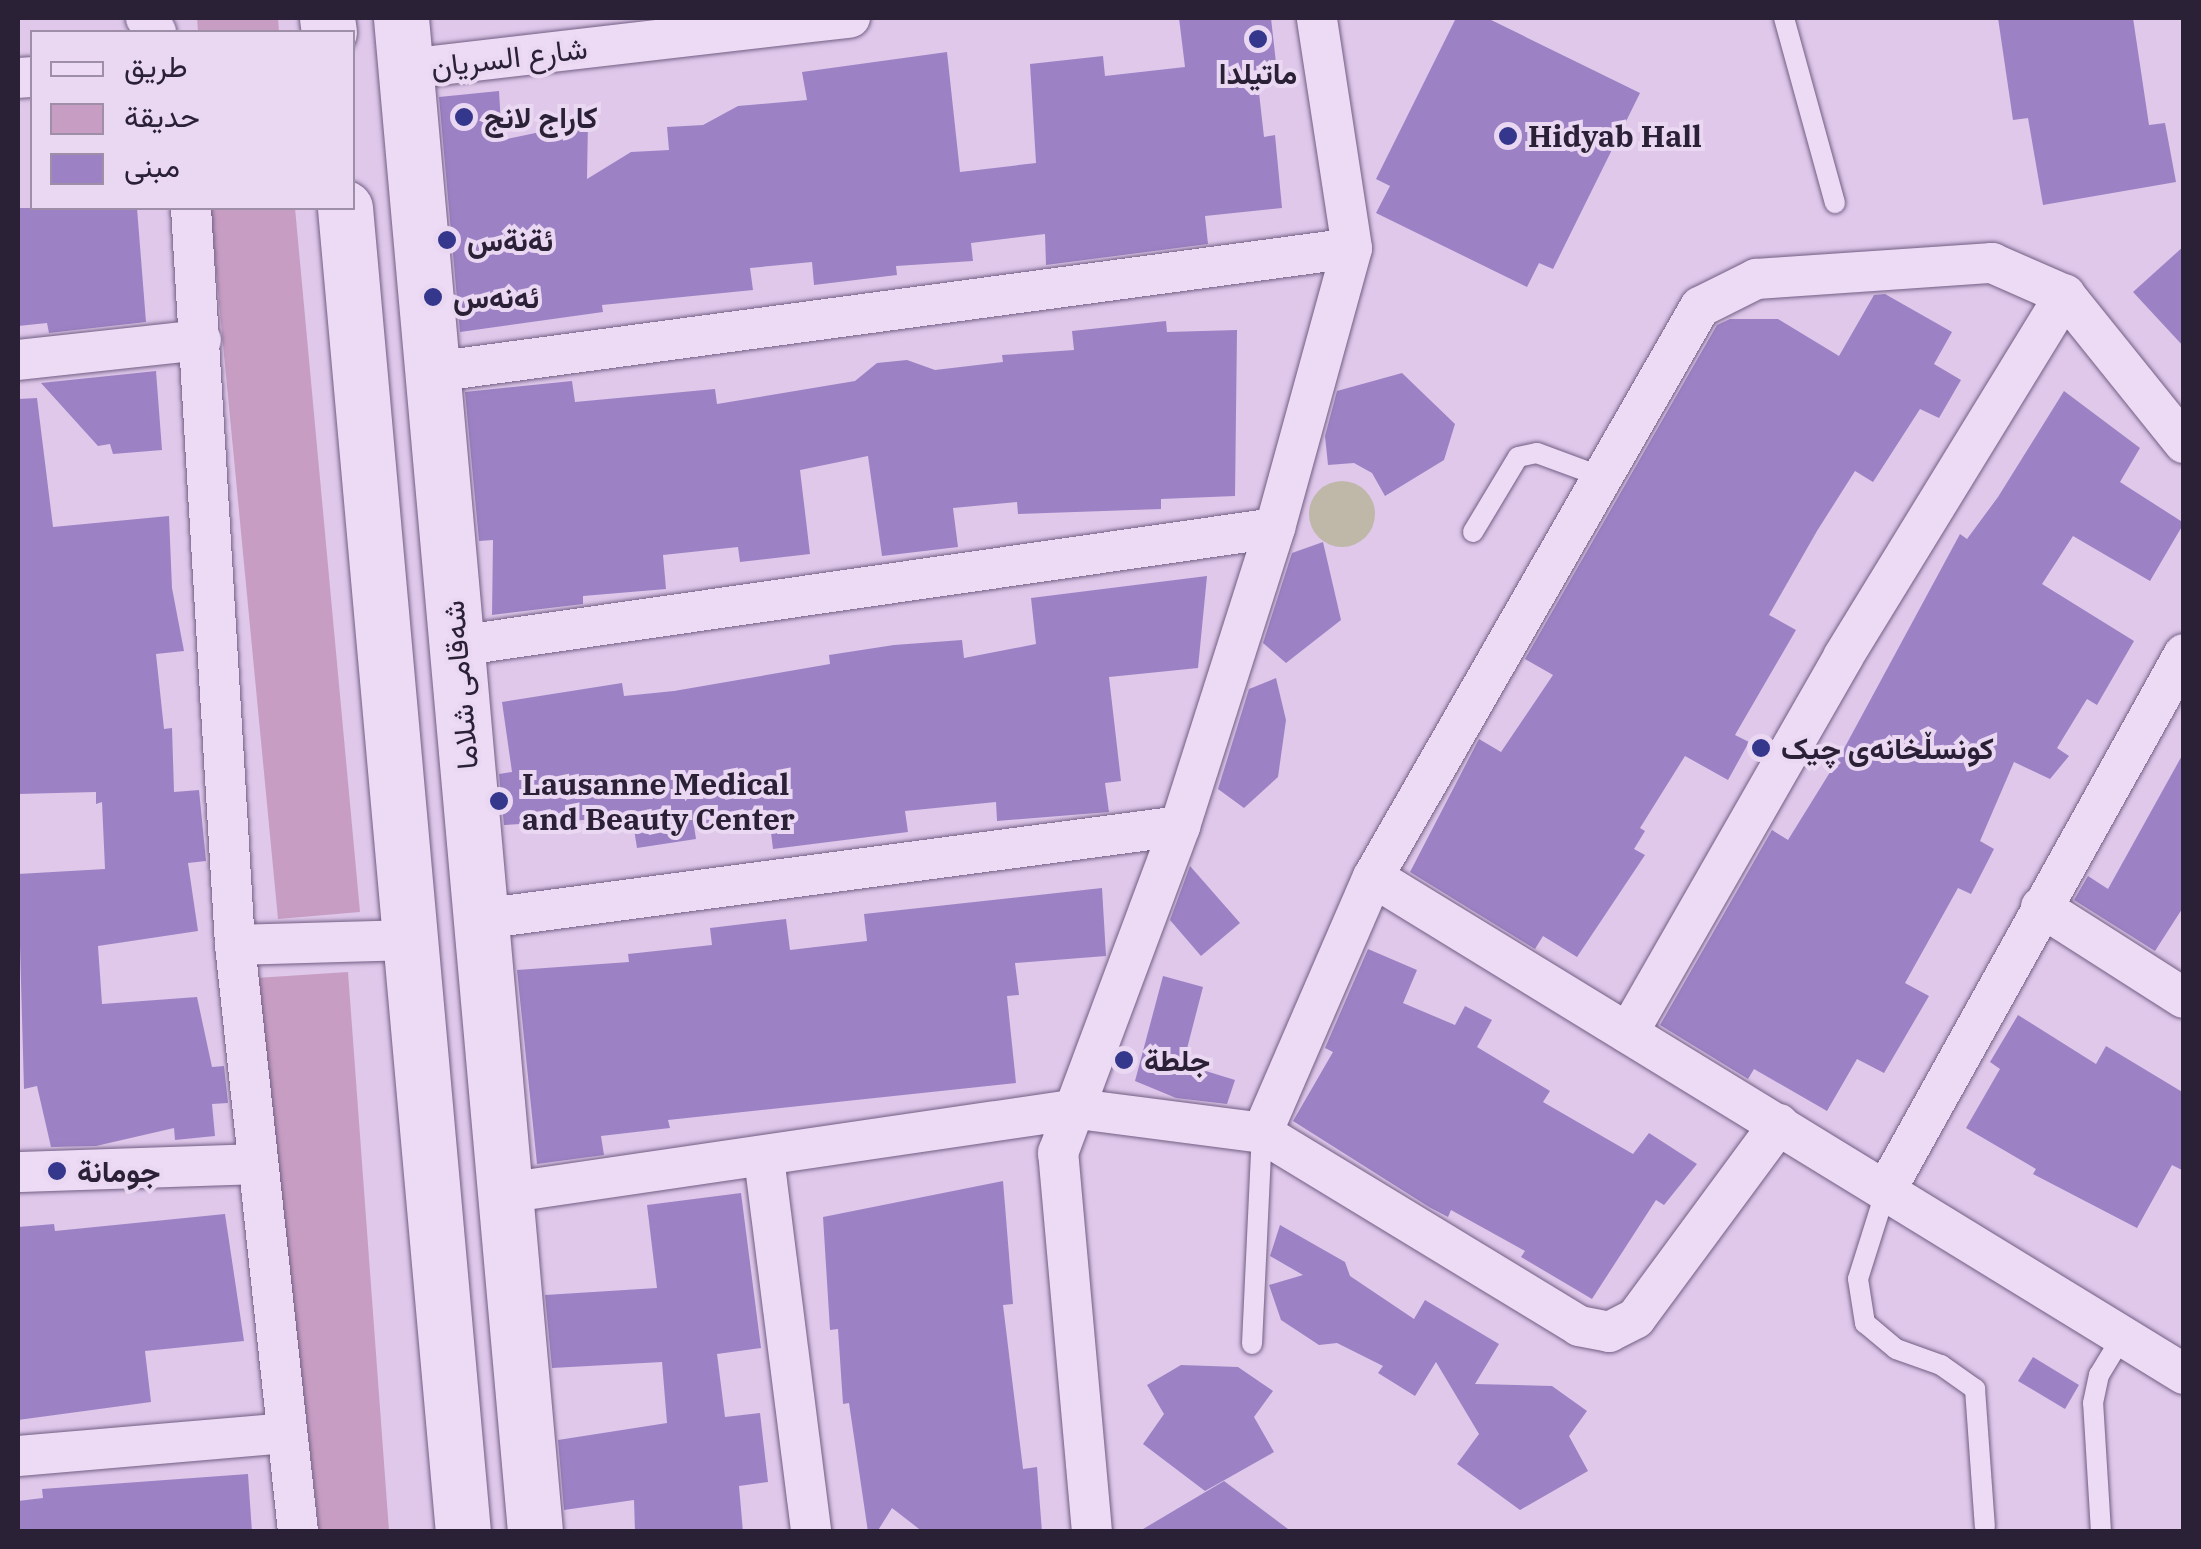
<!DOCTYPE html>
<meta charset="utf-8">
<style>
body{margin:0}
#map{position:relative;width:2201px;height:1549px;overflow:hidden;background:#dfc8ea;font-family:"IBM Plex Serif",Vazirmatn,serif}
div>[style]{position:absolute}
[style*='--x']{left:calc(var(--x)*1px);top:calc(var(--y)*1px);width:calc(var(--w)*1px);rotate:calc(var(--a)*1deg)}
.green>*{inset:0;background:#c79dc3}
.water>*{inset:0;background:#bfb8a9}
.round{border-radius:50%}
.building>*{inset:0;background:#9c82c4}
.roads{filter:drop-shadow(0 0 2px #725f84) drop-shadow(0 0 2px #725f84)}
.lane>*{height:20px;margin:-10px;padding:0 10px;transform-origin:10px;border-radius:10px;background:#eddbf6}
.street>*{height:40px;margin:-20px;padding:0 20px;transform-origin:20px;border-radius:20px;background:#eddbf6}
.secondary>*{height:55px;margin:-27.5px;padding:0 27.5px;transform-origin:27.5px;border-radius:27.5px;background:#eddbf6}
.dots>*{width:28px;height:28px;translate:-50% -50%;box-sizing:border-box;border:5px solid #ead7f2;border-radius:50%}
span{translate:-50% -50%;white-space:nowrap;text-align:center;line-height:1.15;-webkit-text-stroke:8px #ead7f2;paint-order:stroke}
.street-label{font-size:30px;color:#2b2136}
.poi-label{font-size:30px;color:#2b2136;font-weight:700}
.left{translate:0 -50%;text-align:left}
.frame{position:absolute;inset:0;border:20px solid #2b2136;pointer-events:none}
.legend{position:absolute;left:30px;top:30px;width:325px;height:180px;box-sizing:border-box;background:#ead7f2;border:2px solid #9e8ea7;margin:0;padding:12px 18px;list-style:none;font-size:30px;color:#2b2136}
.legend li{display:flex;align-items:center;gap:20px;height:50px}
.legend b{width:50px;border:2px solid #9e8ea7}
</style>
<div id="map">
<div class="green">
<div style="clip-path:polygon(197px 18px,278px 18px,279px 32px,198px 32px)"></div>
<div style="clip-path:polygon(210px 208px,295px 208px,360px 912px,278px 919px)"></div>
<div style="clip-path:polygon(348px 972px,389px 1531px,319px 1531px,256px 978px)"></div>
</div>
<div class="water">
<div class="round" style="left:1309px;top:481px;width:66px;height:66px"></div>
</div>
<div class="building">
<div style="clip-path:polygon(1179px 18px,1271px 18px,1276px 63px,1256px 66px,1264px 137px,1275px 135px,1282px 208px,1205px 216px,1208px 244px,1046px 265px,1045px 234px,971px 243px,973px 261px,896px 266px,897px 275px,814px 285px,812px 262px,750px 268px,753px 290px,602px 305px,603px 312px,460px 332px,439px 97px,499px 91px,502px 140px,588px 122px,587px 179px,631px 152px,669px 150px,667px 127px,703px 125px,738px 106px,807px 100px,802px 72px,947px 52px,960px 172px,1036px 163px,1030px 64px,1103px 56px,1105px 76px,1185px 67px)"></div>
<div style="clip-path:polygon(1456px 18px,1487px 18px,1640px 93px,1553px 269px,1539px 263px,1527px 287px,1376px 213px,1390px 186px,1376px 179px)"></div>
<div style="clip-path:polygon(1998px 18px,2133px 18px,2149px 125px,2165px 123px,2176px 182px,2043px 205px,2028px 118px,2013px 120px)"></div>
<div style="clip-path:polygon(18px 208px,137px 208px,146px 322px,49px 333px,47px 323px,18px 326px)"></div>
<div style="clip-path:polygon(2184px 246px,2184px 347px,2133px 292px)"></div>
<div style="clip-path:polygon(1885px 294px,1952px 332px,1934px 364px,1961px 380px,1939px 418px,1920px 409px,1873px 482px,1855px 471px,1817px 531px,1769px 615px,1796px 630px,1735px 735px,1749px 742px,1728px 780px,1685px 756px,1640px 828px,1645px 831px,1634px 849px,1645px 855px,1577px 957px,1543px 936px,1535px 949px,1410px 872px,1479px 739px,1501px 752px,1553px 675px,1525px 659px,1717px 325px,1730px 319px,1778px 319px,1839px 356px,1874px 295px)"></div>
<div style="clip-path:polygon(1166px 321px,1167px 332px,1237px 330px,1235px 496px,1161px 499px,1161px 509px,1018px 514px,1017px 502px,953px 508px,958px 547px,882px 556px,868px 456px,800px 470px,810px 554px,740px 562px,738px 547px,663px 555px,666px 589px,583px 596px,583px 604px,492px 615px,493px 540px,479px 541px,465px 392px,572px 381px,575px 402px,715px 389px,717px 404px,855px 381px,877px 363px,907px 360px,935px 370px,1003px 362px,1002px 355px,1074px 350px,1072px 331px)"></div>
<div style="clip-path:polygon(156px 371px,162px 450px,113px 454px,110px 444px,98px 446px,41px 383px)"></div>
<div style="clip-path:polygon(1402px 373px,1455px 424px,1444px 460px,1385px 496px,1372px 473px,1354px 463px,1328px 465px,1325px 436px,1337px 391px)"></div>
<div style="clip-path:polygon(2064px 391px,2140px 448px,2120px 482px,2184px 523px,2150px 581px,2073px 536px,2042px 584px,2134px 641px,2097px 705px,2087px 699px,2057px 748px,2069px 756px,2050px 779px,2014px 762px,1980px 841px,1994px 849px,1971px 894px,1958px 888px,1905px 983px,1929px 996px,1884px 1073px,1857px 1059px,1827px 1111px,1754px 1069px,1748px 1079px,1660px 1025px,1772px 830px,1788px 840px,1840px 756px,1960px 534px,1967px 539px,1998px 497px)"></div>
<div style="clip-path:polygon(37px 398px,53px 527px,169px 516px,172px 588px,184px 651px,156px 654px,164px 729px,172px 728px,174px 792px,199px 790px,206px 861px,188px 863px,198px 931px,98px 946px,102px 1004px,197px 997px,212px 1067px,224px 1066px,228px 1103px,212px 1104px,215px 1136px,175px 1140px,174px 1128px,96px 1146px,51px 1147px,37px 1086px,24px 1089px,18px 874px,105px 869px,102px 802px,96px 804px,96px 792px,18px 794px,18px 399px)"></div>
<div style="clip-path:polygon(1323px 542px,1341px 620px,1286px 663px,1263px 643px,1292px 553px)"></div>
<div style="clip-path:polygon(1207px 576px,1198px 668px,1109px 677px,1121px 781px,1105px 783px,1109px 812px,997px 821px,996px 802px,905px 811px,908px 832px,773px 849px,769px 816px,694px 826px,696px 839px,637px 848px,632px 817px,504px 825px,499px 774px,512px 772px,502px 702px,622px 683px,624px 696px,674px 691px,830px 664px,829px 655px,894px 645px,962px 640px,964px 658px,1036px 644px,1031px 598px)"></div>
<div style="clip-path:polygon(1276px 678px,1286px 720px,1278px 777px,1244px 808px,1218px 789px,1249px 689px)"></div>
<div style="clip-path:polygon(2184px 752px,2184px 906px,2155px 951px,2074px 900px,2088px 876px,2108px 889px)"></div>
<div style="clip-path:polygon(1190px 866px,1240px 923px,1201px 956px,1170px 920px)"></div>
<div style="clip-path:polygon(1102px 888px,1106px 956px,1015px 963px,1019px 995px,1007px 996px,1016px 1083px,668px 1120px,670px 1128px,601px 1136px,604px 1155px,537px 1164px,517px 970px,629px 962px,628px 954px,712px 945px,710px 928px,786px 919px,790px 950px,867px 941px,864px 914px)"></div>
<div style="clip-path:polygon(1368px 949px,1417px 970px,1403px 1003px,1455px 1025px,1465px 1006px,1492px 1020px,1477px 1047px,1550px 1091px,1543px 1102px,1633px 1154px,1649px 1133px,1697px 1164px,1664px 1205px,1656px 1200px,1592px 1299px,1521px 1257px,1525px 1251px,1451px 1210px,1448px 1217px,1429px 1207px,1293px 1121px,1333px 1052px,1325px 1048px)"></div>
<div style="clip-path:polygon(1163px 976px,1203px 987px,1183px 1064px,1235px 1080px,1227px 1104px,1176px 1098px,1135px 1081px)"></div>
<div style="clip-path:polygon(2018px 1015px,2096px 1064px,2106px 1046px,2184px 1093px,2184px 1171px,2172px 1165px,2137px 1228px,2033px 1174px,2036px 1169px,1966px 1128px,2000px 1069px,1990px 1062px)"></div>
<div style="clip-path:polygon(1003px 1181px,1013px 1304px,1003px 1305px,1023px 1469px,1037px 1467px,1042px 1532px,923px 1532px,892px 1508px,877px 1532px,868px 1532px,849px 1403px,843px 1404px,838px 1329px,830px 1330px,823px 1217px)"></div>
<div style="clip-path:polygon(741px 1193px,761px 1348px,717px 1354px,725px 1417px,760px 1413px,768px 1482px,739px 1486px,743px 1532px,635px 1532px,634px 1500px,564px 1510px,558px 1440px,667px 1423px,662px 1362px,552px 1368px,545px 1295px,657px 1288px,647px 1205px)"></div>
<div style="clip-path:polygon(225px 1214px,244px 1341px,145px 1351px,151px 1402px,18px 1420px,18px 1227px,54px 1224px,55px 1231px)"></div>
<div style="clip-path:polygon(1280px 1225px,1345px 1262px,1350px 1276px,1414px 1319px,1425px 1300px,1499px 1344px,1475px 1384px,1552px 1386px,1587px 1411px,1569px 1436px,1588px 1471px,1520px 1510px,1457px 1464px,1479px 1434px,1436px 1362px,1415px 1396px,1378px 1373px,1383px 1366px,1337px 1343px,1319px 1345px,1281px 1320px,1269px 1285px,1303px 1275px,1270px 1256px)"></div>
<div style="clip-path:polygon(2033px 1357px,2079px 1385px,2065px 1409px,2018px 1381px)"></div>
<div style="clip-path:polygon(1181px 1365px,1238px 1367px,1273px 1391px,1254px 1417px,1274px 1452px,1205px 1491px,1143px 1444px,1164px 1414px,1147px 1385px)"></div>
<div style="clip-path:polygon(248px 1474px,252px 1532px,18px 1532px,18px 1501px,43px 1498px,42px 1489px)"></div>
<div style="clip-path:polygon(1224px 1481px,1292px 1532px,1138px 1532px)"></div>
</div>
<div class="roads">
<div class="lane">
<div style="--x:1784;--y:18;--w:192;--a:74.6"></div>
<div style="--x:1473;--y:532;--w:87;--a:-59"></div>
<div style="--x:1518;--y:457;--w:19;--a:-12"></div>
<div style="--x:1537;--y:453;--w:69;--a:20.3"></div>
<div style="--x:1886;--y:1190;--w:93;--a:107.5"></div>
<div style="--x:1858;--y:1279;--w:45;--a:81"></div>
<div style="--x:1865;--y:1323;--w:40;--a:40"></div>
<div style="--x:1896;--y:1349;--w:48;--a:19.6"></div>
<div style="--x:1941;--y:1365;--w:42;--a:35.2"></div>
<div style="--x:1975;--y:1389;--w:138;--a:85.9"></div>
<div style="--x:1252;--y:1344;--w:211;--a:-87.3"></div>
<div style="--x:2101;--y:1532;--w:129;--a:-93.5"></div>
<div style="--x:2093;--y:1403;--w:29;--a:-78"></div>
<div style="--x:2099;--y:1375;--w:44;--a:-58.8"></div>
</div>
<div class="street">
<div style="--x:146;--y:18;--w:17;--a:54"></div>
<div style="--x:406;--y:69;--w:447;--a:-6.6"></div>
<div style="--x:18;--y:78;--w:14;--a:-4"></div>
<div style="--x:191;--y:208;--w:738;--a:86.58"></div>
<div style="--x:235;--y:945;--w:590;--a:83.87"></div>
<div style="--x:18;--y:360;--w:184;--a:-6.2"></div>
<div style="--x:433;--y:372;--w:927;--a:-7.68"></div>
<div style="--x:457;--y:646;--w:826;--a:-8.21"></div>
<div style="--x:1373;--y:877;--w:951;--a:31.5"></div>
<div style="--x:2041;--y:907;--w:169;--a:32.5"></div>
<div style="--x:481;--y:919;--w:705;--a:-7.58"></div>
<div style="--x:235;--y:945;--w:175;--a:-1.6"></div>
<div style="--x:1628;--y:1033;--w:433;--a:-60.2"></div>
<div style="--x:1843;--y:657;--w:425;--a:-58.5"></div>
<div style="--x:1262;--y:1133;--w:279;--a:-66.6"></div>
<div style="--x:1373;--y:877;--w:657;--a:-60.16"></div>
<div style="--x:1700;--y:307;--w:63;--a:-26.6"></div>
<div style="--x:1756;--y:279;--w:237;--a:-3.9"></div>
<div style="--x:1992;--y:263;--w:80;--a:23.7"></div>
<div style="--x:2065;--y:295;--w:190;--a:51.2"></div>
<div style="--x:764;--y:1158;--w:377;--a:82.8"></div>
<div style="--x:18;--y:1172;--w:237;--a:-1.9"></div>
<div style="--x:1886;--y:1190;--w:613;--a:-60.93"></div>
<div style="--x:505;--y:1193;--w:579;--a:-8.34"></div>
<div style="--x:1078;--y:1109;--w:186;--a:7.4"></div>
<div style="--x:1262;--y:1133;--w:371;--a:31.3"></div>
<div style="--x:1579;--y:1326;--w:31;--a:11"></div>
<div style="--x:1609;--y:1332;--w:30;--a:-27"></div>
<div style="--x:1636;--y:1318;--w:241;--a:-53.6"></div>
<div style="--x:18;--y:1456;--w:269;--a:-4.9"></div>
<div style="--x:1092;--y:1532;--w:381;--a:-95.1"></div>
<div style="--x:1058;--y:1153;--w:349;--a:-69.5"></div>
<div style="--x:1180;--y:826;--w:313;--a:-72.3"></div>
<div style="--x:1275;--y:528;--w:290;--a:-74.6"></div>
<div style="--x:1352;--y:248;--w:233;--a:-98.7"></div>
</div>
<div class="secondary">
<div style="--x:327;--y:18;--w:14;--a:82"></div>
<div style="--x:401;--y:18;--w:1520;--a:84.94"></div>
<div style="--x:345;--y:208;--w:1329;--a:84.91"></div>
</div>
</div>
<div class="dots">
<div style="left:1258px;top:39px;background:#35378d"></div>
<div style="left:464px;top:117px;background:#35378d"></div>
<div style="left:1508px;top:136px;background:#35378d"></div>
<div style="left:447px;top:240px;background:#35378d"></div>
<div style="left:433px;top:297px;background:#35378d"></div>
<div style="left:1761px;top:748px;background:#35378d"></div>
<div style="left:499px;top:801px;background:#35378d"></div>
<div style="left:1124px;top:1060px;background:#35378d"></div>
<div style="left:57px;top:1171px;background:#35378d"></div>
</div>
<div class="street-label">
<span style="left:509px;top:57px;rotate:-7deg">شارع السريان</span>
<span style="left:460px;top:685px;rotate:-95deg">شەقامی شلاما</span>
</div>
<div class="poi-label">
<span style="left:1258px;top:73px">ماتیلدا</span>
<span class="left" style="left:484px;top:117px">كاراج لانج</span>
<span class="left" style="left:1528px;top:136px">Hidyab Hall</span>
<span class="left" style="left:467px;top:240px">ئةنةس</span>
<span class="left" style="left:453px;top:297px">ئەنەس</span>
<span class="left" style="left:1781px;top:748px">کونسڵخانەی چیک</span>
<span class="left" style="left:522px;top:801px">Lausanne Medical<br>and Beauty Center</span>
<span class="left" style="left:1144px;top:1060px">جلطة</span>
<span class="left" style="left:77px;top:1171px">جومانة</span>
</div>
<div class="frame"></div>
<ul class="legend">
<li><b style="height:12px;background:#eddbf6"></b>طريق</li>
<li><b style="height:28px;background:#c79dc3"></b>حديقة</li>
<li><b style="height:28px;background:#9c82c4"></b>مبنى</li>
</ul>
</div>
